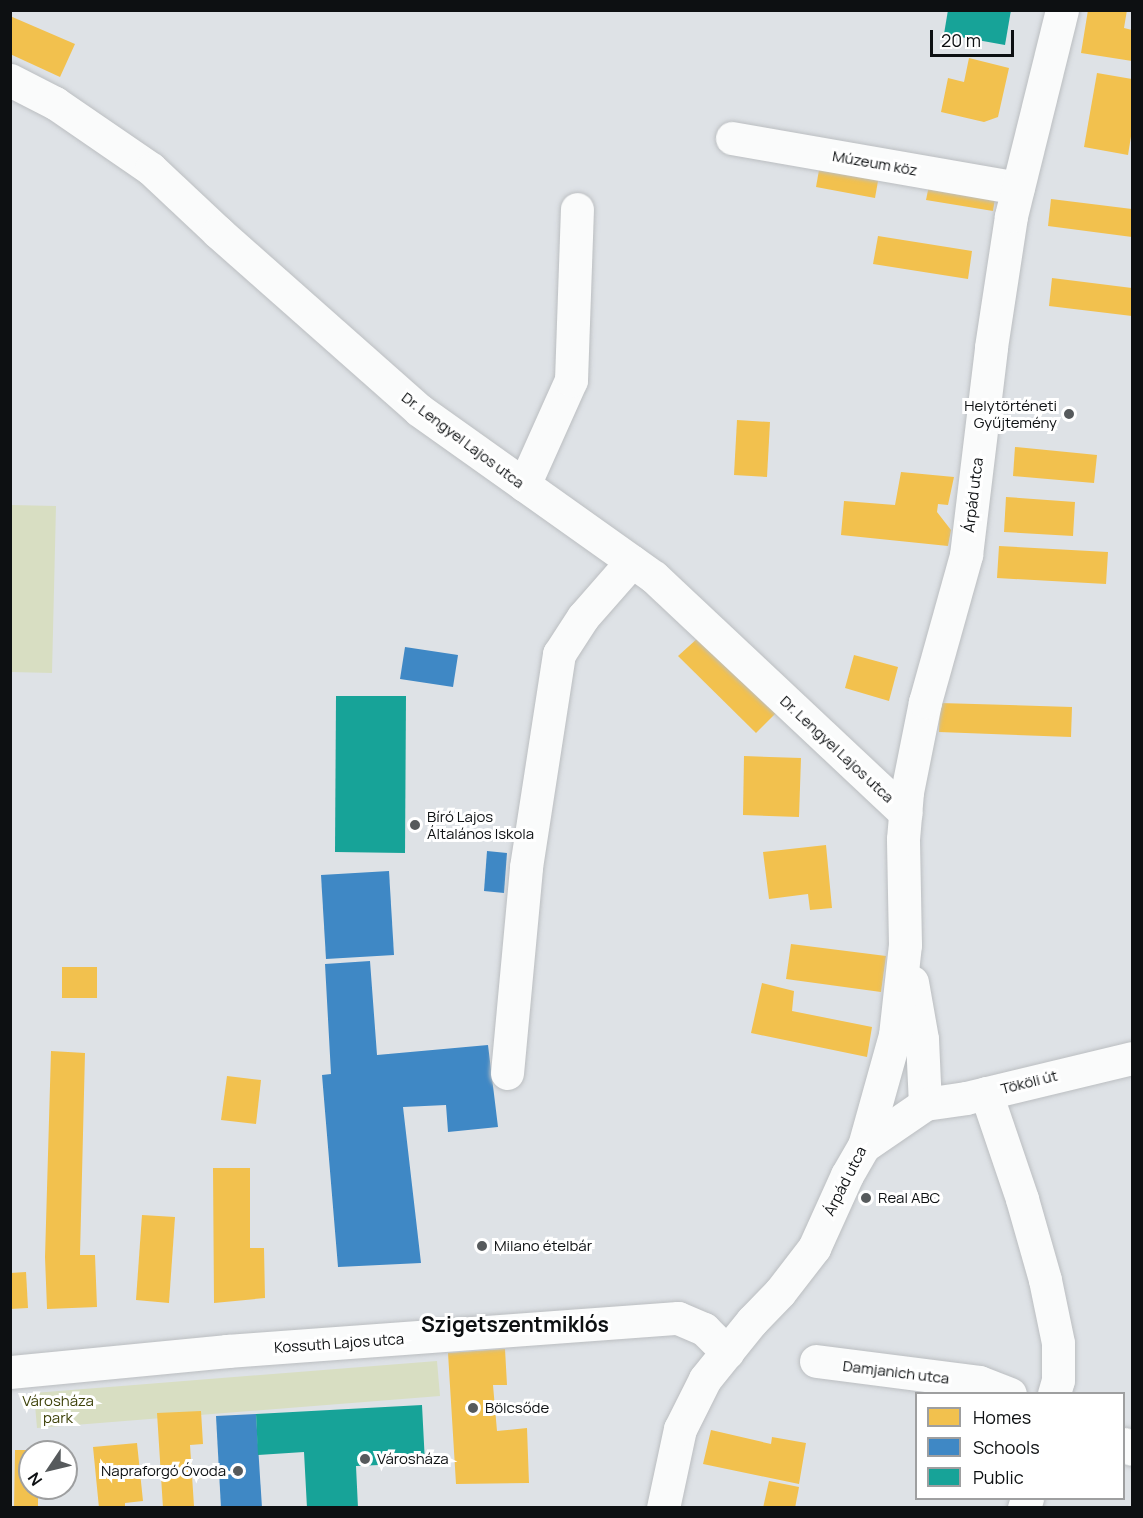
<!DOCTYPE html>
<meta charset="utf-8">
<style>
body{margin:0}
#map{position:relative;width:1143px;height:1518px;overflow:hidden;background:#dee2e6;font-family:Manrope,sans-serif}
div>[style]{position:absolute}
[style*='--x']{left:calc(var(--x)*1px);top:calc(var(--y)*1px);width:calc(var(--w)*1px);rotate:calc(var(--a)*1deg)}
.green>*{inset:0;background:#d8dec2}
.homes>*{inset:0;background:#f2c14e}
.schools>*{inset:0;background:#3f88c5}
.public>*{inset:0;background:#17a398}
.roads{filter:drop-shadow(0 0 2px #bbbec1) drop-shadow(0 0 2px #bbbec1)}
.minor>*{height:33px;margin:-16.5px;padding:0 16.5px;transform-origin:16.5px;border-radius:16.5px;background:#fafbfb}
.dots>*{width:16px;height:16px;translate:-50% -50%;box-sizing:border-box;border:3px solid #fff;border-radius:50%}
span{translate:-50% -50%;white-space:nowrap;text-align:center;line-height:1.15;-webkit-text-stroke:6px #fff;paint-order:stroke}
.street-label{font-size:15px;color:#0d1012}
.poi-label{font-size:15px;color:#0d1012}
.right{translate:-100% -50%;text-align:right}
.left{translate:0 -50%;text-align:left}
.park-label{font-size:15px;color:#3e420a}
.district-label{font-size:21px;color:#0d1012;font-weight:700}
.frame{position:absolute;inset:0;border:12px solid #0d1012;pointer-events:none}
.legend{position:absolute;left:915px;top:1392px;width:210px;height:108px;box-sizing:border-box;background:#fff;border:2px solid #9e9fa0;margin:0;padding:8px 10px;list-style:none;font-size:18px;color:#0d1012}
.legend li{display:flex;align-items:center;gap:12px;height:30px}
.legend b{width:30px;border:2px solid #9e9fa0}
.north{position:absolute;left:18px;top:1440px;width:60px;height:60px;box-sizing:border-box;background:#fff;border:2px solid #9e9fa0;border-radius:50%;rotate:235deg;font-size:16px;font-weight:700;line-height:24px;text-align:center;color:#0d1012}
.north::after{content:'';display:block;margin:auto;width:21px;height:27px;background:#565a5c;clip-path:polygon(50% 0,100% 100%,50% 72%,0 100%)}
.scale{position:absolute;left:930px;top:30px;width:84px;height:27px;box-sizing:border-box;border:3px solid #0d1012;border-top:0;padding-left:8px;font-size:18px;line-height:21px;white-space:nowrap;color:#0d1012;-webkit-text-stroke:4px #fff;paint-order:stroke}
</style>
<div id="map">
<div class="green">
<div style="clip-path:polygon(11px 505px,56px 506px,52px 673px,11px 672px)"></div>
<div style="clip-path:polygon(437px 1361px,440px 1396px,37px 1428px,34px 1393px)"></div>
</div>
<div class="homes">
<div style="clip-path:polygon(1088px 10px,1127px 10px,1124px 28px,1132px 30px,1132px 61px,1081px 53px)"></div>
<div style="clip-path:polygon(10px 16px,75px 44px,60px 77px,10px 54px)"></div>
<div style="clip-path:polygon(969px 58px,1009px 68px,998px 117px,984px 122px,941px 112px,948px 78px,964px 82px)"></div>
<div style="clip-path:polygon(1097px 73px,1132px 79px,1132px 130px,1128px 155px,1084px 147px)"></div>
<div style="clip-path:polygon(822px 153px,881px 164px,875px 198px,816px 187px)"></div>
<div style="clip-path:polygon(931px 176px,997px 186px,993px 211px,926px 200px)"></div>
<div style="clip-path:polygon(1051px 199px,1132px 209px,1132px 237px,1048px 226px)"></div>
<div style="clip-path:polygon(878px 236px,972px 251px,968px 279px,873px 264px)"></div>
<div style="clip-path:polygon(1052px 278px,1132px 288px,1132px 316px,1049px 306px)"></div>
<div style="clip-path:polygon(737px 420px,770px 422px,767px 477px,734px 475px)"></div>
<div style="clip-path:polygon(1015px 447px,1097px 455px,1094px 483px,1013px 476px)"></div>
<div style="clip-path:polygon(901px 472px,954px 477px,948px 505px,938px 504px,937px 512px,951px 530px,948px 546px,841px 535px,844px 501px,895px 505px)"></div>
<div style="clip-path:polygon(1006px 497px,1075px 502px,1073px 536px,1004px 532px)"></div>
<div style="clip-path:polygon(999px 546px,1108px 552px,1106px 584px,997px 578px)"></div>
<div style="clip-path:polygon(699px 637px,776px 713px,756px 733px,678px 656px)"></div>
<div style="clip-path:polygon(854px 655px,898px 667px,889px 701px,845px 688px)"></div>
<div style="clip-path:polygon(940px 703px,1072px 707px,1071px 737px,939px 732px)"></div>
<div style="clip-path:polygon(744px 756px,801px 758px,799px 817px,743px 815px)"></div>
<div style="clip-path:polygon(826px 845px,832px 908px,810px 910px,808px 894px,769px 899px,763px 852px)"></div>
<div style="clip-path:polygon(791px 944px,886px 956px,881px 992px,786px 979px)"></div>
<div style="clip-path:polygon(62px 967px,97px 967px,97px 998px,62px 998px)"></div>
<div style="clip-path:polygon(762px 983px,794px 991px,792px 1011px,872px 1027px,867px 1057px,751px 1033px)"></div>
<div style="clip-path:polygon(51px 1051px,85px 1053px,80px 1255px,95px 1255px,97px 1307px,47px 1309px,45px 1257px)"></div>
<div style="clip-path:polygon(227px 1076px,261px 1080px,256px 1124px,221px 1120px)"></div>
<div style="clip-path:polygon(213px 1168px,250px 1168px,250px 1248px,264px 1248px,265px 1298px,214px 1303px)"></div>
<div style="clip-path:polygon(142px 1215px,175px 1217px,169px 1303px,136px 1300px)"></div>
<div style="clip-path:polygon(26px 1272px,28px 1308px,10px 1309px,10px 1273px)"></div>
<div style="clip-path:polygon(505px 1349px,507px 1385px,493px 1385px,497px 1431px,527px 1428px,529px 1483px,456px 1484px,448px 1353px)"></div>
<div style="clip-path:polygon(201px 1411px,203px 1444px,190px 1445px,194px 1506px,163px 1508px,157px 1413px)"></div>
<div style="clip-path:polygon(711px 1430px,771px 1444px,772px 1437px,806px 1443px,799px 1484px,703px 1464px)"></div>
<div style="clip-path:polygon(137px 1443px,143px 1501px,125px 1503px,125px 1508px,99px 1508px,93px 1447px)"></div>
<div style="clip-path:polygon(15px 1450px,30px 1450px,30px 1488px,62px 1488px,62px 1496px,38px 1496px,38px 1508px,14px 1508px)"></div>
<div style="clip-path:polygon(769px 1481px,799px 1487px,795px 1508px,763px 1508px)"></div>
</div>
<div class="schools">
<div style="clip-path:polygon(405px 647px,458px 655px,453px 687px,400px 679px)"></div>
<div style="clip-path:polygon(487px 851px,507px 853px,504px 893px,484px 891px)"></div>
<div style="clip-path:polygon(389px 871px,394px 955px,326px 959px,321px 875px)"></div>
<div style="clip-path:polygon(370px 961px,377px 1055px,488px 1045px,498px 1127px,448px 1132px,446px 1105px,403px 1107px,421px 1263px,338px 1267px,322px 1075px,331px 1074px,325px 964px)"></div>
<div style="clip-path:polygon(256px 1414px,262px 1508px,221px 1508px,216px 1416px)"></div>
</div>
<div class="public">
<div style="clip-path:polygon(948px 10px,1011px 10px,1005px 45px,944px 34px)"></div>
<div style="clip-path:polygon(336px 696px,406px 696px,405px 853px,335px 852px)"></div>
<div style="clip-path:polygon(422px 1405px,425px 1463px,356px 1466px,358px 1508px,307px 1508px,304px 1452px,258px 1455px,256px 1414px)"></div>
</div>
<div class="roads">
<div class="minor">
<div style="--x:10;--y:80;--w:51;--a:27.1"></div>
<div style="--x:55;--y:103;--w:116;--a:34.5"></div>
<div style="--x:151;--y:169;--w:92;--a:43.2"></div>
<div style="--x:218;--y:232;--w:268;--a:41.5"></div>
<div style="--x:419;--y:410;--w:288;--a:35.4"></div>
<div style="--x:654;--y:577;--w:345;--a:43.2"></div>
<div style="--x:732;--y:138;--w:290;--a:9.9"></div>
<div style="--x:524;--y:485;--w:115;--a:-65.9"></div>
<div style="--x:571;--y:380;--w:171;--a:-88"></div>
<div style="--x:912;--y:982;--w:58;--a:80"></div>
<div style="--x:922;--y:1039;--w:65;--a:87.4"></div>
<div style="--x:507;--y:1073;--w:207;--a:-84.7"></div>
<div style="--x:526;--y:867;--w:216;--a:-81.2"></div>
<div style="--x:559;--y:654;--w:44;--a:-57"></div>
<div style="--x:583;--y:617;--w:74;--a:-48.8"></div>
<div style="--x:986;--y:1093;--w:112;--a:71.2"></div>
<div style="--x:1022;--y:1199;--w:84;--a:74.1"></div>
<div style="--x:1045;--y:1280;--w:64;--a:78.3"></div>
<div style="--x:1058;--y:1343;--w:37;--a:90"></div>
<div style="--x:1058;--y:1380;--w:15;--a:106"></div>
<div style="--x:864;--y:1146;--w:74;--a:-34.5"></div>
<div style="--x:925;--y:1104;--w:41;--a:-8.3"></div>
<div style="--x:966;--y:1098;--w:171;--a:-13.5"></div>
<div style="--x:816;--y:1361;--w:164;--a:7.3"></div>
<div style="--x:979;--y:1382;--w:33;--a:21"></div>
<div style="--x:10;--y:1372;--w:218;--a:-5.5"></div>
<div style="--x:227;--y:1351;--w:452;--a:-4.2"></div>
<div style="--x:678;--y:1318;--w:28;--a:23"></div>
<div style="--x:704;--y:1329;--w:33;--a:45"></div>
<div style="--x:1124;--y:1444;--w:9;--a:32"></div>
<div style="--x:663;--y:1508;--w:81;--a:-77.9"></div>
<div style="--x:680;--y:1429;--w:56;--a:-63.4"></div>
<div style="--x:705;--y:1379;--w:75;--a:-51"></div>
<div style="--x:752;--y:1321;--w:40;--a:-46"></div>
<div style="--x:780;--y:1292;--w:56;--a:-52.3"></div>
<div style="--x:814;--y:1248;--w:80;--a:-65.7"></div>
<div style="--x:847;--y:1175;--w:34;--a:-60"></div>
<div style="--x:864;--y:1146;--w:115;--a:-74.4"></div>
<div style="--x:895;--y:1035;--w:91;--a:-83.7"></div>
<div style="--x:905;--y:945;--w:106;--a:-91.1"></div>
<div style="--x:903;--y:839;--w:47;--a:-85.1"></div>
<div style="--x:907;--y:792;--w:92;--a:-78.7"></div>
<div style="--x:925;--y:702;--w:153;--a:-74.4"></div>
<div style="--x:966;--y:555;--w:209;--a:-83.1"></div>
<div style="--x:991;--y:347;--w:133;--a:-81.3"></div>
<div style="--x:1011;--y:216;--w:212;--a:-76.1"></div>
<div style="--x:1024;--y:1508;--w:10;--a:-73"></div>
</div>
</div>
<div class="dots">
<div style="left:1069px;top:414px;background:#565a5c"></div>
<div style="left:415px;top:825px;background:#565a5c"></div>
<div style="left:866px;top:1198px;background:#565a5c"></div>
<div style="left:482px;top:1246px;background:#565a5c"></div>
<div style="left:473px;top:1408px;background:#565a5c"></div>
<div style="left:365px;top:1459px;background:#565a5c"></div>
<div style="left:238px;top:1471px;background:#565a5c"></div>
</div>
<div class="street-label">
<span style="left:875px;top:163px;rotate:10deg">Múzeum köz</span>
<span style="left:463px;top:440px;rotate:37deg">Dr. Lengyel Lajos utca</span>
<span style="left:973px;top:495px;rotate:-83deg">Árpád utca</span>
<span style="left:837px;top:749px;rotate:43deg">Dr. Lengyel Lajos utca</span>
<span style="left:1029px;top:1082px;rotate:-14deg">Tököli út</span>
<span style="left:845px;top:1181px;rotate:-63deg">Árpád utca</span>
<span style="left:339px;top:1343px;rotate:-4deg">Kossuth Lajos utca</span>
<span style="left:896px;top:1372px;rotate:7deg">Damjanich utca</span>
</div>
<div class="poi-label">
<span class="right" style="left:1057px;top:414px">Helytörténeti<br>Gyűjtemény</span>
<span class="left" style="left:427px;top:825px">Bíró Lajos<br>Általános Iskola</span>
<span class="left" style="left:878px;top:1198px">Real ABC</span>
<span class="left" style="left:494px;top:1246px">Milano ételbár</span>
<span class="left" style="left:485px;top:1408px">Bölcsőde</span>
<span class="left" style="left:377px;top:1459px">Városháza</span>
<span class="right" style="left:226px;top:1471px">Napraforgó Óvoda</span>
</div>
<div class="park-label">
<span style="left:58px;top:1409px">Városháza<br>park</span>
</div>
<div class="district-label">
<span style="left:515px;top:1324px">Szigetszentmiklós</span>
</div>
<div class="frame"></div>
<ul class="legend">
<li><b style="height:16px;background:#f2c14e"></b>Homes</li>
<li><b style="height:16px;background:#3f88c5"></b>Schools</li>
<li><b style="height:16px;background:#17a398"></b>Public</li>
</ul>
<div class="north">N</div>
<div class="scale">20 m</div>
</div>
